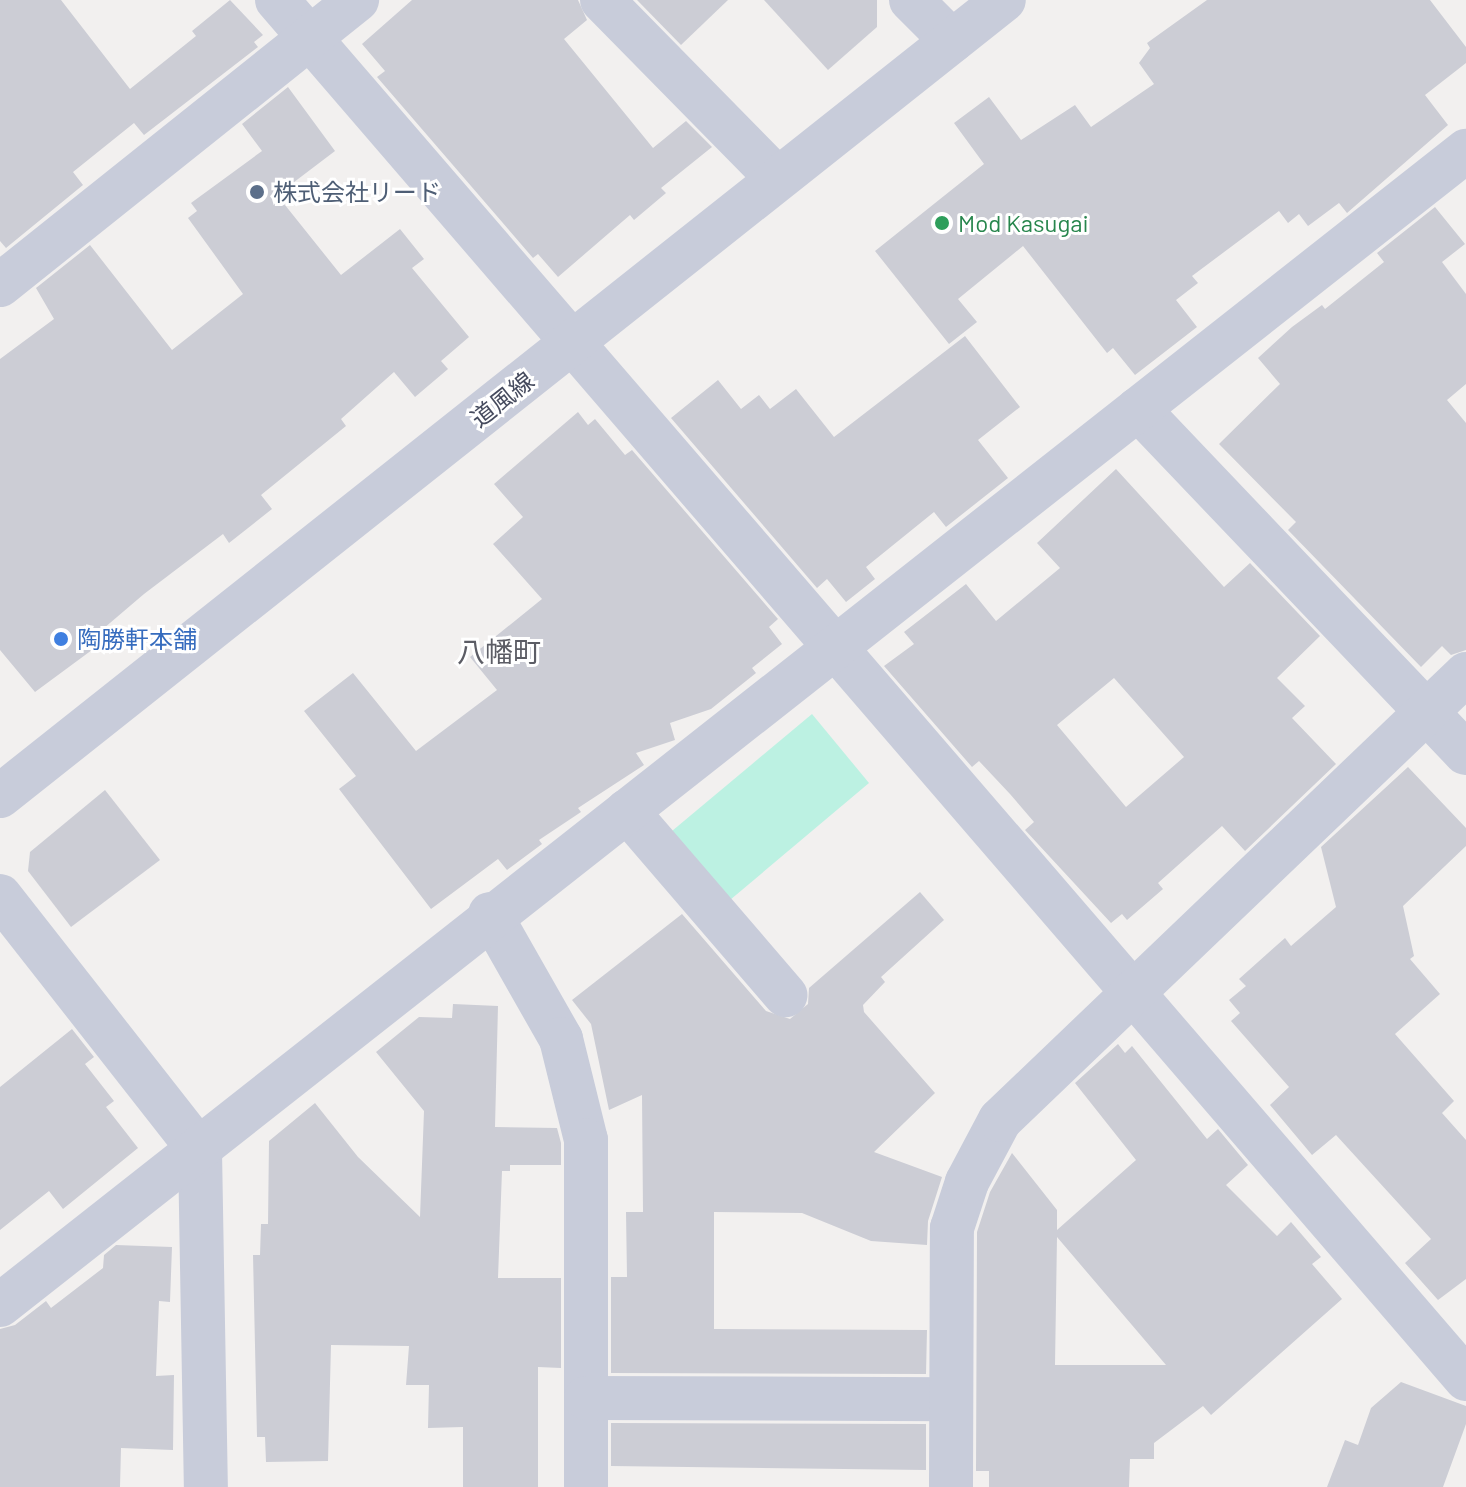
<!DOCTYPE html>
<meta charset="utf-8">
<style>
body{margin:0}
#map{position:relative;width:1466px;height:1487px;overflow:hidden;background:#f2f0ef;font-family:Barlow,"Noto Sans JP",sans-serif}
div>[style]{position:absolute}
[style*='--x']{left:calc(var(--x)*1px);top:calc(var(--y)*1px);width:calc(var(--w)*1px);rotate:calc(var(--a)*1deg)}
.green>*{inset:0;background:#bcf1e2}
.building>*{inset:0;background:#cccdd5}
.minor>*{height:44px;margin:-22px;padding:0 22px;transform-origin:22px;border-radius:22px;background:#c8ccda}
.dots>*{width:22px;height:22px;translate:-50% -50%;box-sizing:border-box;border:4px solid #fff;border-radius:50%}
span{translate:-50% -50%;white-space:nowrap;text-align:center;line-height:1.15;-webkit-text-stroke:6px #fff;paint-order:stroke}
.service-label{font-size:24px;color:#4e5e75}
.left{translate:0 -50%;text-align:left}
.leisure-label{font-size:24px;color:#27864d}
.street-label{font-size:24px;color:#464b5e}
.shop-label{font-size:24px;color:#366cbe}
.quarter-label{font-size:28px;color:#5c5d65}
</style>
<div id="map">
<div class="green">
<div style="clip-path:polygon(812px 714px,869px 783px,730px 900px,672px 831px)"></div>
</div>
<div class="building">
<div style="clip-path:polygon(0 0,61px 0,130px 89px,196px 36px,192px 31px,230px 0,263px 35px,254px 42px,258px 47px,144px 135px,134px 123px,73px 172px,83px 185px,6px 248px,0 241px)"></div>
<div style="clip-path:polygon(412px 0,578px 0,587px 20px,564px 39px,653px 148px,686px 121px,712px 147px,661px 188px,666px 193px,634px 220px,630px 215px,558px 277px,538px 254px,533px 258px,377px 77px,385px 71px,362px 44px)"></div>
<div style="clip-path:polygon(637px 0,728px 0,681px 45px)"></div>
<div style="clip-path:polygon(764px 0,877px 0,877px 27px,828px 70px)"></div>
<div style="clip-path:polygon(1207px 0,1430px 0,1466px 47px,1466px 63px,1425px 95px,1448px 125px,1347px 213px,1339px 203px,1308px 226px,1299px 214px,1288px 223px,1279px 211px,1192px 276px,1198px 283px,1176px 300px,1197px 327px,1135px 375px,1113px 348px,1107px 353px,1023px 246px,958px 299px,977px 322px,949px 344px,875px 251px,984px 164px,954px 123px,989px 97px,1021px 140px,1075px 105px,1091px 127px,1154px 84px,1139px 63px,1150px 48px,1147px 43px)"></div>
<div style="clip-path:polygon(288px 87px,335px 151px,277px 195px,341px 275px,400px 229px,424px 259px,412px 268px,469px 337px,441px 361px,448px 369px,415px 397px,394px 372px,341px 419px,346px 426px,261px 495px,272px 509px,229px 543px,223px 534px,144px 594px,90px 640px,96px 647px,35px 692px,0 650px,0 359px,54px 319px,36px 288px,90px 245px,172px 350px,243px 294px,188px 218px,197px 211px,191px 203px,262px 151px,242px 124px)"></div>
<div style="clip-path:polygon(1435px 207px,1465px 244px,1442px 262px,1466px 294px,1466px 384px,1447px 400px,1466px 423px,1466px 650px,1451px 655px,1442px 646px,1421px 667px,1288px 530px,1296px 522px,1219px 444px,1280px 384px,1258px 358px,1292px 327px,1322px 305px,1325px 309px,1384px 262px,1377px 253px)"></div>
<div style="clip-path:polygon(965px 336px,1020px 407px,978px 440px,1008px 478px,946px 527px,934px 512px,866px 567px,875px 579px,846px 602px,827px 579px,817px 588px,671px 418px,718px 380px,741px 409px,759px 395px,770px 409px,796px 389px,834px 437px)"></div>
<div style="clip-path:polygon(578px 412px,588px 425px,595px 419px,625px 455px,632px 450px,778px 619px,769px 627px,782px 644px,752px 668px,756px 673px,711px 709px,670px 723px,675px 740px,636px 753px,644px 765px,578px 808px,581px 812px,539px 840px,542px 844px,507px 870px,498px 859px,431px 909px,339px 789px,356px 776px,304px 711px,353px 673px,416px 751px,497px 690px,470px 657px,542px 599px,493px 544px,523px 517px,494px 484px)"></div>
<div style="clip-path:polygon(evenodd,1116px 469px,1224px 587px,1250px 563px,1320px 636px,1277px 678px,1305px 706px,1292px 718px,1336px 764px,1245px 851px,1222px 826px,1158px 883px,1163px 889px,1127px 920px,1122px 914px,1111px 923px,1025px 830px,1034px 822px,1010px 794px,979px 761px,972px 767px,884px 666px,914px 644px,904px 632px,966px 584px,996px 621px,1060px 568px,1037px 543px,1116px 469px,1114px 678px,1184px 757px,1126px 807px,1057px 725px,1114px 678px)"></div>
<div style="clip-path:polygon(1408px 767px,1466px 828px,1466px 846px,1403px 906px,1414px 956px,1410px 959px,1440px 994px,1395px 1034px,1454px 1101px,1442px 1113px,1466px 1140px,1466px 1279px,1438px 1300px,1405px 1263px,1431px 1239px,1336px 1135px,1312px 1155px,1270px 1105px,1289px 1087px,1231px 1021px,1240px 1013px,1229px 1000px,1246px 986px,1239px 979px,1285px 938px,1291px 946px,1336px 907px,1321px 847px)"></div>
<div style="clip-path:polygon(105px 790px,160px 860px,71px 927px,28px 871px,30px 852px)"></div>
<div style="clip-path:polygon(920px 892px,944px 920px,881px 977px,885px 982px,863px 1005px,864px 1012px,935px 1093px,874px 1152px,942px 1177px,928px 1221px,927px 1245px,871px 1241px,802px 1213px,714px 1212px,714px 1329px,927px 1330px,926px 1374px,611px 1373px,611px 1277px,627px 1277px,626px 1212px,643px 1212px,642px 1095px,609px 1110px,591px 1024px,572px 1000px,682px 914px,766px 1011px,790px 1019px,808px 1004px,809px 988px)"></div>
<div style="clip-path:polygon(453px 1004px,498px 1006px,495px 1127px,557px 1128px,561px 1143px,561px 1165px,510px 1165px,510px 1171px,502px 1171px,498px 1278px,561px 1278px,561px 1368px,538px 1367px,538px 1487px,463px 1487px,463px 1427px,428px 1428px,429px 1385px,406px 1385px,409px 1346px,331px 1345px,328px 1461px,266px 1462px,265px 1437px,257px 1437px,253px 1255px,260px 1255px,261px 1224px,268px 1224px,269px 1141px,315px 1103px,358px 1157px,420px 1217px,424px 1111px,376px 1052px,419px 1017px,452px 1018px)"></div>
<div style="clip-path:polygon(72px 1029px,94px 1057px,85px 1064px,114px 1101px,106px 1107px,138px 1148px,63px 1209px,49px 1191px,0 1230px,0 1087px)"></div>
<div style="clip-path:polygon(evenodd,1118px 1044px,1125px 1053px,1132px 1046px,1207px 1139px,1218px 1129px,1248px 1165px,1226px 1185px,1277px 1236px,1291px 1222px,1321px 1257px,1312px 1264px,1342px 1299px,1211px 1415px,1203px 1406px,1154px 1443px,1154px 1459px,1130px 1459px,1129px 1487px,989px 1487px,989px 1471px,976px 1471px,977px 1232px,990px 1192px,1012px 1153px,1057px 1210px,1057px 1230px,1136px 1160px,1075px 1083px,1118px 1044px,1057px 1237px,1166px 1365px,1055px 1365px,1057px 1237px)"></div>
<div style="clip-path:polygon(116px 1245px,172px 1247px,170px 1302px,159px 1301px,156px 1376px,174px 1375px,173px 1450px,121px 1448px,120px 1487px,0 1487px,0 1329px,15px 1325px,46px 1301px,51px 1308px,103px 1268px,104px 1255px)"></div>
<div style="clip-path:polygon(1401px 1382px,1466px 1406px,1466px 1424px,1443px 1487px,1327px 1487px,1345px 1440px,1358px 1445px,1371px 1408px)"></div>
<div style="clip-path:polygon(611px 1423px,926px 1424px,926px 1470px,611px 1466px)"></div>
</div>
<div class="minor">
<div style="--x:277;--y:0;--w:1821;--a:49.23"></div>
<div style="--x:602;--y:0;--w:248;--a:45.5"></div>
<div style="--x:911;--y:0;--w:58;--a:45"></div>
<div style="--x:0;--y:285;--w:457;--a:-38.6"></div>
<div style="--x:1138;--y:409;--w:475;--a:46.4"></div>
<div style="--x:0;--y:796;--w:1281;--a:-38.41"></div>
<div style="--x:627;--y:811;--w:243;--a:49.3"></div>
<div style="--x:0;--y:896;--w:324;--a:51.9"></div>
<div style="--x:200;--y:1151;--w:336;--a:89"></div>
<div style="--x:490;--y:914;--w:144;--a:60.4"></div>
<div style="--x:561;--y:1039;--w:104;--a:76.1"></div>
<div style="--x:586;--y:1140;--w:347;--a:90"></div>
<div style="--x:0;--y:1305;--w:1866;--a:-38.21"></div>
<div style="--x:586;--y:1398;--w:364;--a:0.2"></div>
<div style="--x:951;--y:1487;--w:259;--a:-89.8"></div>
<div style="--x:952;--y:1228;--w:48;--a:-71.9"></div>
<div style="--x:967;--y:1182;--w:70;--a:-62"></div>
<div style="--x:1000;--y:1120;--w:645;--a:-43.74"></div>
</div>
<div class="dots">
<div style="left:257px;top:192px;background:#5c6f8a"></div>
<div style="left:942px;top:223px;background:#2e9e5b"></div>
<div style="left:61px;top:639px;background:#3f7fe0"></div>
</div>
<div class="service-label">
<span class="left" style="left:273px;top:192px">株式会社リード</span>
</div>
<div class="leisure-label">
<span class="left" style="left:958px;top:223px">Mod Kasugai</span>
</div>
<div class="street-label">
<span style="left:502px;top:399px;rotate:-38deg">道風線</span>
</div>
<div class="shop-label">
<span class="left" style="left:77px;top:639px">陶勝軒本舗</span>
</div>
<div class="quarter-label">
<span style="left:499px;top:651px">八幡町</span>
</div>
</div>
